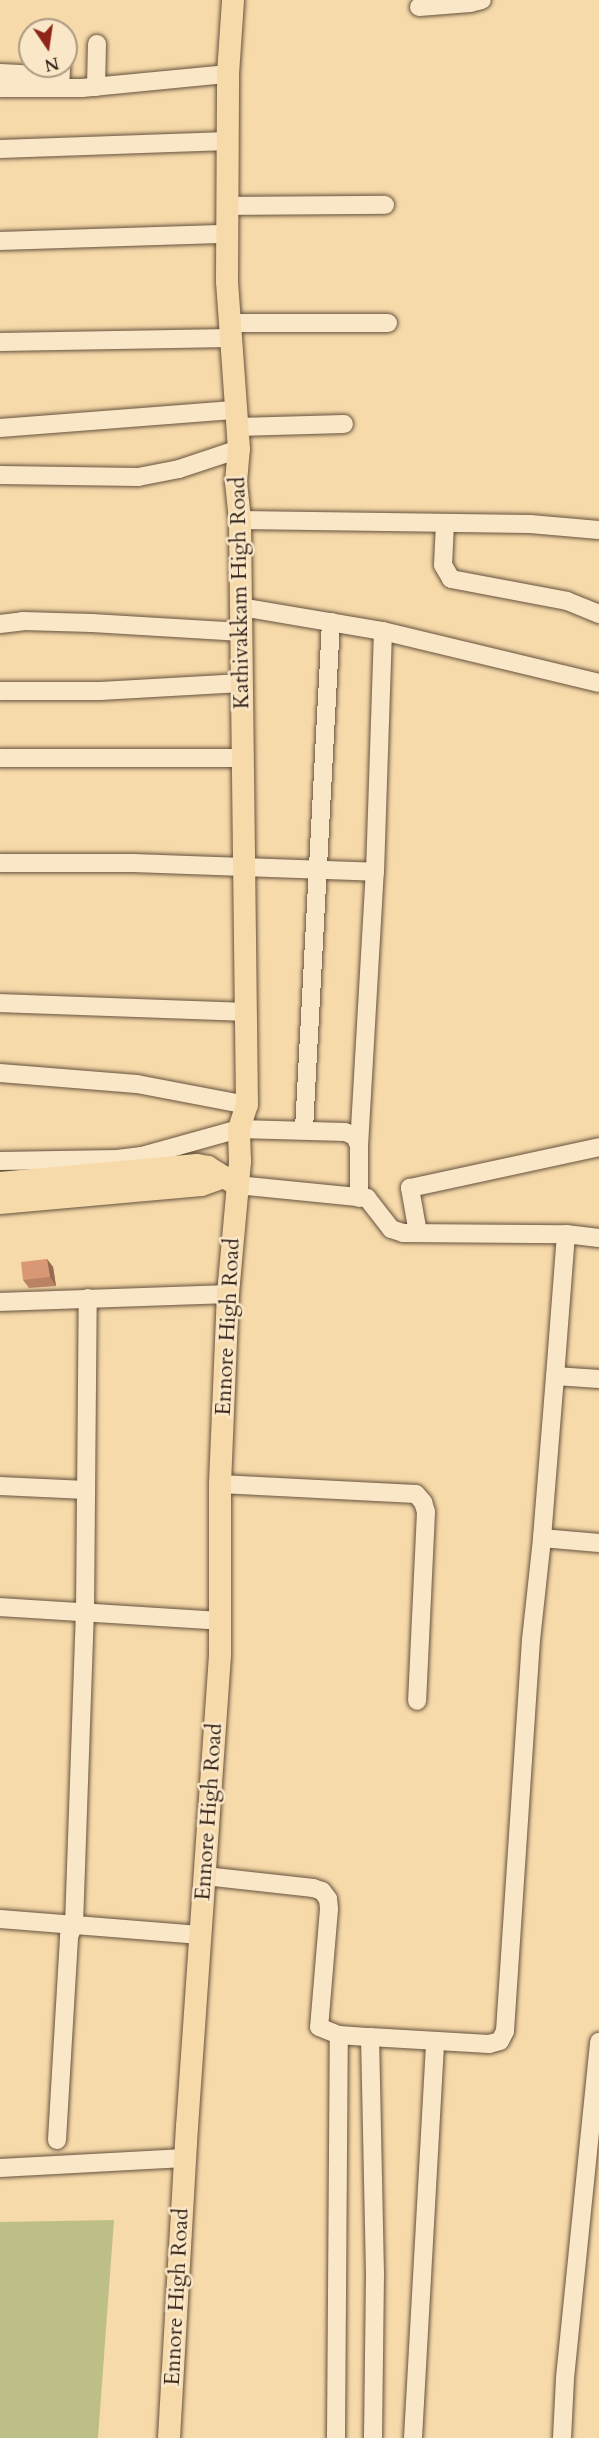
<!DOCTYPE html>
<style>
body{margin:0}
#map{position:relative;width:599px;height:2438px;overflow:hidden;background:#f7daaa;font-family:Cardo,serif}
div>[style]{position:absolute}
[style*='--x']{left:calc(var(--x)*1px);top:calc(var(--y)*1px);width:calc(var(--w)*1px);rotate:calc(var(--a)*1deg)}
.green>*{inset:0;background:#bebf87}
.roads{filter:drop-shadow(0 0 2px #66523d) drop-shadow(0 0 2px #66523d)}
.minor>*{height:18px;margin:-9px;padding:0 9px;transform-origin:9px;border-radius:9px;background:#fae7c8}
.major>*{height:22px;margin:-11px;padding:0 11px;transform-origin:11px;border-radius:11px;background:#f7daaa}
.wall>*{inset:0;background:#ba8365}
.shaded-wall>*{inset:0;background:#976a52}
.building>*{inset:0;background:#d89875}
span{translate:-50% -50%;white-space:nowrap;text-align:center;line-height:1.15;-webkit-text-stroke:5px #fae7c8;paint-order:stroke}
.street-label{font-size:22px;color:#362419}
.north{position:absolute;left:18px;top:18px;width:60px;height:60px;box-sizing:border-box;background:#fae7c8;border:2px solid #ac9982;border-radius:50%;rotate:167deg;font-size:16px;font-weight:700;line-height:24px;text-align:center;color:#362419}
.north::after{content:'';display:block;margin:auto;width:21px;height:27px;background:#8f2418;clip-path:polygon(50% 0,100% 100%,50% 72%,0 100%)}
</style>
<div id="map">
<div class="green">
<div style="clip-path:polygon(114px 2220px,98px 2438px,0 2438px,0 2222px)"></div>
</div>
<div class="roads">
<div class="minor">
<div style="--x:419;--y:7;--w:51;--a:-4.5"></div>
<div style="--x:470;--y:3;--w:12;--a:-14"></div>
<div style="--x:0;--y:73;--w:40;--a:2.9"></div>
<div style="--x:40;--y:75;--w:5;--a:53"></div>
<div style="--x:43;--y:79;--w:9;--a:96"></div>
<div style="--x:96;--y:87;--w:43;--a:-88.7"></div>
<div style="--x:0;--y:88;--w:82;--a:0"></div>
<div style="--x:82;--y:88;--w:147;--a:-5.5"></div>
<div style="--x:60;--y:88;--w:22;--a:-87"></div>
<div style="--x:0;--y:149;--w:228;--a:-2"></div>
<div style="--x:228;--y:206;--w:157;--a:-0.4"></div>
<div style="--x:0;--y:241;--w:227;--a:-1.8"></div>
<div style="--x:230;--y:323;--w:158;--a:0"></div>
<div style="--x:0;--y:342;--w:231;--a:-1"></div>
<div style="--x:238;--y:427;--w:106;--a:-1.6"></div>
<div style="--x:0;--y:428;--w:237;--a:-4.4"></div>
<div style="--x:0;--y:475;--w:138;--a:0.8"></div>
<div style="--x:138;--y:477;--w:42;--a:-11"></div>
<div style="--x:179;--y:469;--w:63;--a:-18.4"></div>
<div style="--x:240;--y:520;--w:290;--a:0.8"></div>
<div style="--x:530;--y:524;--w:69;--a:5"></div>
<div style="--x:445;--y:523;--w:42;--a:92.7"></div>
<div style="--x:443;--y:565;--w:16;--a:60"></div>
<div style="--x:451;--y:579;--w:118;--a:10.7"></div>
<div style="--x:567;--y:601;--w:35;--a:22"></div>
<div style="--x:241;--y:607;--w:144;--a:9.6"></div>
<div style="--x:383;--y:631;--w:222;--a:13.5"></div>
<div style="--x:0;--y:624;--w:23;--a:-7"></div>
<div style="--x:23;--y:621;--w:69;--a:1.7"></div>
<div style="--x:92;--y:623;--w:150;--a:3.4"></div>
<div style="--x:0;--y:691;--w:100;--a:0"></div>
<div style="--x:100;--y:691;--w:142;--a:-3.2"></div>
<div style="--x:0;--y:758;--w:243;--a:0"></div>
<div style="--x:0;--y:863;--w:133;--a:0"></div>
<div style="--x:133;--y:863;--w:242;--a:2.1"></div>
<div style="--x:0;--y:1003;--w:246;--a:2.1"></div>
<div style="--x:0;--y:1073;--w:137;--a:4.6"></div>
<div style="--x:137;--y:1084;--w:112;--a:10.8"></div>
<div style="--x:304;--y:1129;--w:508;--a:-86.95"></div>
<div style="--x:359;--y:1146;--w:274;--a:-86.7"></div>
<div style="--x:375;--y:872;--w:241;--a:-88.1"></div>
<div style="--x:0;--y:1161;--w:117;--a:-1"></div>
<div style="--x:117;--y:1159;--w:25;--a:-7"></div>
<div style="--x:142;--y:1156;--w:101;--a:-15.6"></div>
<div style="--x:239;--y:1129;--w:106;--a:1.6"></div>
<div style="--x:345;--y:1132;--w:11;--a:22"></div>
<div style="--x:355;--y:1136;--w:11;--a:68"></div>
<div style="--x:359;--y:1146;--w:52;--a:90"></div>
<div style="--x:237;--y:1185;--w:131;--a:5.7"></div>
<div style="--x:367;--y:1198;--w:39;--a:52"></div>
<div style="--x:391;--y:1229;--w:13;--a:18"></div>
<div style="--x:403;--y:1233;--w:163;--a:0.4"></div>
<div style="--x:566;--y:1234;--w:142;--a:94.4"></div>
<div style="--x:555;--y:1376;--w:44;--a:3.9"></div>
<div style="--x:418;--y:1233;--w:46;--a:-100.1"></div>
<div style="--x:410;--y:1188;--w:193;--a:-12.2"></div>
<div style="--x:566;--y:1234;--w:33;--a:7"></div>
<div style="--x:0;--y:1302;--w:228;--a:-2"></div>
<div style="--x:220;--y:1484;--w:196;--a:2.9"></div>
<div style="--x:416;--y:1494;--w:11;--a:49"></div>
<div style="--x:423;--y:1502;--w:10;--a:73"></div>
<div style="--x:426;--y:1512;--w:189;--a:92.7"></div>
<div style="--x:0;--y:1486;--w:86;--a:2.7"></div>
<div style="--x:542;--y:1538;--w:163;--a:-85.4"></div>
<div style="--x:0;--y:1607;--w:220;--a:3.6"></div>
<div style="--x:205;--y:1876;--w:109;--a:6.3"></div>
<div style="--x:313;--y:1888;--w:9;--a:18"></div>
<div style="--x:322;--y:1891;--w:10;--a:53"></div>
<div style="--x:328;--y:1899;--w:10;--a:84"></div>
<div style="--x:329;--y:1909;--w:118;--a:94.8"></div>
<div style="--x:319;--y:2027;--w:22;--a:22"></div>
<div style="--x:339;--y:2035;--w:31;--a:4"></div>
<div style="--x:0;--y:1919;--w:201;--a:4.6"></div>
<div style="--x:57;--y:2140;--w:204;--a:-86.6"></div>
<div style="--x:69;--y:1936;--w:12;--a:-66"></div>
<div style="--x:74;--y:1925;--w:313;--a:-88"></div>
<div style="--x:85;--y:1612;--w:314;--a:-89.5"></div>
<div style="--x:0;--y:2168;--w:185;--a:-3.1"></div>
<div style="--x:336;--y:2438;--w:403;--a:-89.6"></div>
<div style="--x:373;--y:2438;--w:164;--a:-89.3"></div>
<div style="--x:375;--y:2274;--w:237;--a:-91.2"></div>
<div style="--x:370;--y:2037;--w:119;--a:3.4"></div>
<div style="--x:489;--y:2044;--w:11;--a:-15"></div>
<div style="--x:500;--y:2041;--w:11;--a:-63"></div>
<div style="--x:505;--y:2031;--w:392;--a:-86.2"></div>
<div style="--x:531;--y:1640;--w:103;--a:-83.8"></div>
<div style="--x:542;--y:1538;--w:57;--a:5"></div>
<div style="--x:413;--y:2438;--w:397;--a:-86.8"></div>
<div style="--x:562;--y:2438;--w:60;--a:-87.1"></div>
<div style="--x:565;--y:2378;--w:338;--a:-84.2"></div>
</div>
<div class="major">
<div style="--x:0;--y:1183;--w:198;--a:-5.2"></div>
<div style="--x:197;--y:1165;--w:11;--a:10"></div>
<div style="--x:208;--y:1167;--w:34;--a:32"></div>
<div style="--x:0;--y:1203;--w:202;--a:-5.1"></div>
<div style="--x:201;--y:1185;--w:21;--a:-19"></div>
<div style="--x:169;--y:2438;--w:312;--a:-86.7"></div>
<div style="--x:187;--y:2127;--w:473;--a:-86"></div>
<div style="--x:220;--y:1655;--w:171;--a:-90"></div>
<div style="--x:220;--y:1484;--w:190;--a:-87.6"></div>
<div style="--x:228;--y:1294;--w:134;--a:-84.8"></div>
<div style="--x:240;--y:1161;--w:32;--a:-92"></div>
<div style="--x:239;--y:1129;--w:25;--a:-72"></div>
<div style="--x:247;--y:1105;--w:585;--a:-90.69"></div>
<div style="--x:240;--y:520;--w:38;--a:-96"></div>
<div style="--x:236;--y:482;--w:33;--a:-85"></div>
<div style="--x:239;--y:449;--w:168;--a:-94.1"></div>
<div style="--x:227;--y:281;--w:207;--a:-89.7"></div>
<div style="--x:228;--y:74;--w:74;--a:-86.1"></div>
</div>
</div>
<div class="wall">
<div style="clip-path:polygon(47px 1259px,53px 1267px,56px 1286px,29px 1288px,23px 1280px)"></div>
</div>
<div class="shaded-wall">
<div style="clip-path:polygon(47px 1259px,53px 1267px,56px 1286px,50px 1277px)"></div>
</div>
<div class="building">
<div style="clip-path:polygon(47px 1259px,50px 1277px,23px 1280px,21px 1262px)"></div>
</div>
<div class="street-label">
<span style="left:240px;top:593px;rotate:-91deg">Kathivakkam High Road</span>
<span style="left:228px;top:1327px;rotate:-87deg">Ennore High Road</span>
<span style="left:209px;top:1812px;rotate:-86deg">Ennore High Road</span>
<span style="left:177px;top:2297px;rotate:-87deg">Ennore High Road</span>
</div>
<div class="north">N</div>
</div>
